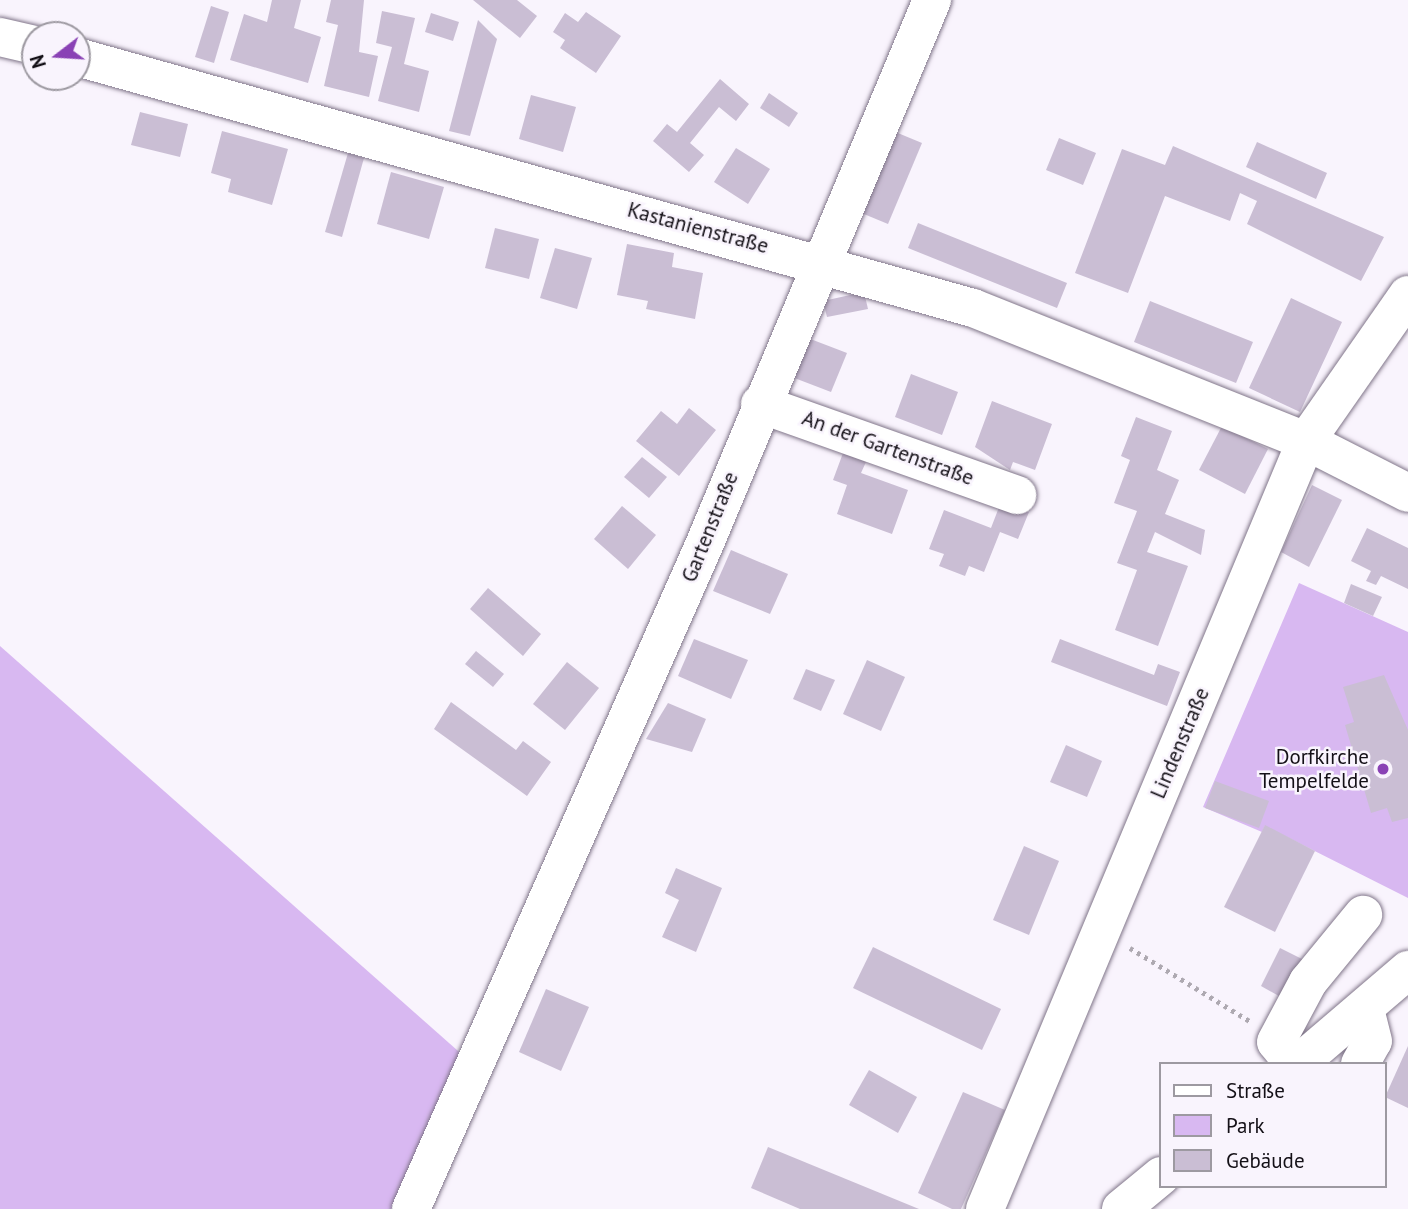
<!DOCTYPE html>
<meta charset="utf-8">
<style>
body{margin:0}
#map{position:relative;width:1408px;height:1209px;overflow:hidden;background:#f9f4fd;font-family:"PT Sans",sans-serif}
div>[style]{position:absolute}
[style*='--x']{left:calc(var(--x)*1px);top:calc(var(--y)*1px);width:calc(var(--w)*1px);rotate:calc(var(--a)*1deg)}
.green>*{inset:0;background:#d8b8f1}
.building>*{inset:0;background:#cabed4}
.path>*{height:4.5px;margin-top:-2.25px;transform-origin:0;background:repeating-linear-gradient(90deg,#aea9b1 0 3.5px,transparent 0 8.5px)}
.roads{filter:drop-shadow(0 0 2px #807589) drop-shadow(0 0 2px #807589)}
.minor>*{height:38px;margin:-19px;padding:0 19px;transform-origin:19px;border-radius:19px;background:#fff}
.major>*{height:38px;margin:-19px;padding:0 19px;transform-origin:19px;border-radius:19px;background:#fff}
.dots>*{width:19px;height:19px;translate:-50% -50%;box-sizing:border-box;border:4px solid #f9f4fd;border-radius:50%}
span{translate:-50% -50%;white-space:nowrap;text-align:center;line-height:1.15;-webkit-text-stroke:5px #f9f4fd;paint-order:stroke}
.street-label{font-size:21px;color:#141017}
.poi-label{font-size:21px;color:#141017}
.right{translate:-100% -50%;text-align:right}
.legend{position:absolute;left:1159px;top:1062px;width:228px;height:126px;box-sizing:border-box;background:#f9f4fd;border:2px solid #9d99a1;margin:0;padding:9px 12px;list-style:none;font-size:21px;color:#141017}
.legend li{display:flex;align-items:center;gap:14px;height:35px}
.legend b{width:35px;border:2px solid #9d99a1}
.north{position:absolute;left:21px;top:21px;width:70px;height:70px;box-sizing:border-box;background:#f9f4fd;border:2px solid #9d99a1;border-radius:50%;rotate:253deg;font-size:19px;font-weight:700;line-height:28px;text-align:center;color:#141017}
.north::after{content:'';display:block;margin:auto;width:24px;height:32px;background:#8a42b5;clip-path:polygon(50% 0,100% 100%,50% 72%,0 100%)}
</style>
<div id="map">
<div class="green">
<div style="clip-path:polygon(1299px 583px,1408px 632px,1408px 898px,1265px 826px,1262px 832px,1203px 807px)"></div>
<div style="clip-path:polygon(0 646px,466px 1058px,399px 1209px,0 1209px)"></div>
</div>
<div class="building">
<div style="clip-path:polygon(272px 0,301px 0,294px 28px,321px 37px,308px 83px,230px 60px,244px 14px,267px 22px)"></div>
<div style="clip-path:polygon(331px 0,364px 0,359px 52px,378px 56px,369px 97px,324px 86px,338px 25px,326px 22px)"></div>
<div style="clip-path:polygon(473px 0,517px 0,537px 16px,520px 38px)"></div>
<div style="clip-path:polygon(211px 6px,229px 12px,214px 63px,195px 57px)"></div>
<div style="clip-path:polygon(382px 11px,415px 18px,404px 64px,429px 71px,419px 112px,378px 101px,392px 47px,376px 43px)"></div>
<div style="clip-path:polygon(586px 12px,621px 36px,596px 73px,560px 48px,565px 40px,553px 32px,565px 13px,578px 22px)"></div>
<div style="clip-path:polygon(431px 13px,459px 22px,453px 41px,425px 32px)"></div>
<div style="clip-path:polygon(478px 20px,497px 39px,470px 136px,449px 131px)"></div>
<div style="clip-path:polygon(720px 79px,749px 104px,736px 121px,719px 107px,690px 143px,704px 155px,689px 172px,653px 141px,667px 124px,677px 132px)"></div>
<div style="clip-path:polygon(769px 93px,798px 113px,789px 127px,760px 108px)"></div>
<div style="clip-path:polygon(531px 95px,576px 107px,563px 152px,519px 139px)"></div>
<div style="clip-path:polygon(140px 112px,188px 124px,180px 157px,131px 145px)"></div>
<div style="clip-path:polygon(222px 131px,288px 149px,272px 205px,228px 192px,231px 179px,211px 173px)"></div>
<div style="clip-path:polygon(893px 131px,922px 143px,888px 224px,859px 212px)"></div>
<div style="clip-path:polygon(1059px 138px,1096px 153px,1083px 185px,1046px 170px)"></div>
<div style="clip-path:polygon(1257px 142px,1327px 173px,1316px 199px,1246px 167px)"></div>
<div style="clip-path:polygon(1173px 146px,1384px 237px,1361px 281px,1247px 224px,1257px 201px,1240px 193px,1230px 221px,1165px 196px,1128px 293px,1075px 273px,1122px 149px,1165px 165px)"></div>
<div style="clip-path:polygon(736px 148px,770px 169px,748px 204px,714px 182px)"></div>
<div style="clip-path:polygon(348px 153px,364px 158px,342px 237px,325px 232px)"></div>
<div style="clip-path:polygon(391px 172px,444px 187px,429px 239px,377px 224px)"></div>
<div style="clip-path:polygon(918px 223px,1067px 283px,1057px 308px,908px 248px)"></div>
<div style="clip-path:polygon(495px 228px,539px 239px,529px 279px,485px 268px)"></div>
<div style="clip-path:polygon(627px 244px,674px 253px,672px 267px,703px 273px,695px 319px,646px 309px,648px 301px,617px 295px)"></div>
<div style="clip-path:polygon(555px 248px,592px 258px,577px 309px,540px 298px)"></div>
<div style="clip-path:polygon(864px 292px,868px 309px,827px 317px,823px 301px)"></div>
<div style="clip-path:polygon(1291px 298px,1342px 322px,1300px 412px,1249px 388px)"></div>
<div style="clip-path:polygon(1150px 301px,1253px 342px,1236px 383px,1134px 342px)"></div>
<div style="clip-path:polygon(800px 335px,847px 353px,831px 392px,784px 374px)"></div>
<div style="clip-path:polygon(911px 374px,958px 392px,942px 435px,895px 417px)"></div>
<div style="clip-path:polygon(992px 401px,1052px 424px,1035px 470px,1013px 462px,1010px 470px,975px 447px)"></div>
<div style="clip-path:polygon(689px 408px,716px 430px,679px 476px,636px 441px,661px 411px,677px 424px)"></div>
<div style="clip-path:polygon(1136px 417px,1172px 431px,1157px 470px,1179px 480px,1165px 514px,1205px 530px,1201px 555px,1155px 532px,1147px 552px,1188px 566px,1158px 646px,1115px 630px,1137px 570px,1117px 563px,1137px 511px,1114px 503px,1130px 460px,1121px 456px)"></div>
<div style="clip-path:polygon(1222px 426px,1268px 449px,1245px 494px,1199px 470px)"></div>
<div style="clip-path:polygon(843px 453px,866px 462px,861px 473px,908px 490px,892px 534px,837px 514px,847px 485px,833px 480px)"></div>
<div style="clip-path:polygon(642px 457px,667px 477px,649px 498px,624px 477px)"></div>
<div style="clip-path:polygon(1312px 485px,1342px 500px,1309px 567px,1281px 552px)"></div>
<div style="clip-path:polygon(1001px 502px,1029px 512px,1018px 539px,1000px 532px,984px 572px,969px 566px,965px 576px,939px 566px,944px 554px,929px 549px,944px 510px,991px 528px)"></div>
<div style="clip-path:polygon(622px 506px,656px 535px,628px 569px,594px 539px)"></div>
<div style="clip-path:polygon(1367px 528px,1408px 548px,1408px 589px,1381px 576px,1376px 585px,1366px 581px,1371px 571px,1351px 561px)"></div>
<div style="clip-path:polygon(731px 550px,788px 574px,770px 614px,713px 591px)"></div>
<div style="clip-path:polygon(1351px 584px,1382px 597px,1373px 616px,1344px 603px)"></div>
<div style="clip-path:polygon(488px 588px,541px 634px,523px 656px,470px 609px)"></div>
<div style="clip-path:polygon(694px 639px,748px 660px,731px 699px,678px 676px)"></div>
<div style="clip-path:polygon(1060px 639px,1154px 675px,1158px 664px,1180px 672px,1167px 706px,1051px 662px)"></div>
<div style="clip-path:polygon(476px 651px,504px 674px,493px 687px,465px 664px)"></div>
<div style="clip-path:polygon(867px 660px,905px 677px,881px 731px,843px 714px)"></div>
<div style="clip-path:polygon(567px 662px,599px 688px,565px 730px,533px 704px)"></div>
<div style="clip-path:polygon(806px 669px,835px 680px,821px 711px,793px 699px)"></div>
<div style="clip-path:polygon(1384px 675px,1408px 730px,1408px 818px,1392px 822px,1387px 808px,1371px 813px,1345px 725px,1354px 722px,1343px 687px)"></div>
<div style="clip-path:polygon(451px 702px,516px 750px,523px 741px,551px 762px,527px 796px,434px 729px)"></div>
<div style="clip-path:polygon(668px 703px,706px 719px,692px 752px,646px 739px)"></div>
<div style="clip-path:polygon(1066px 745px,1102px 761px,1087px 797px,1050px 782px)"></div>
<div style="clip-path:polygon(1215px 781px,1269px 801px,1259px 828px,1205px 808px)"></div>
<div style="clip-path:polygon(1265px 825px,1315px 851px,1275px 932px,1224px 907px)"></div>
<div style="clip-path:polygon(1024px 846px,1059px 861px,1029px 935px,993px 920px)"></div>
<div style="clip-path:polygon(676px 868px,722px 888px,696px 952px,662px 937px,679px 900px,665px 893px)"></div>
<div style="clip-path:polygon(873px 947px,1001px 1009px,982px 1050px,853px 988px)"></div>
<div style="clip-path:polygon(1280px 948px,1306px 961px,1286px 1000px,1261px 986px)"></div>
<div style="clip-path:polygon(546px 989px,589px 1007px,561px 1071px,519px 1052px)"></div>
<div style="clip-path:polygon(1408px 1046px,1408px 1108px,1385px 1097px)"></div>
<div style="clip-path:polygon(869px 1070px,917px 1097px,898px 1133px,849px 1105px)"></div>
<div style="clip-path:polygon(963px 1092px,1005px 1110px,961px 1209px,952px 1209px,918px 1193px)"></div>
<div style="clip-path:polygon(768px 1147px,919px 1209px,800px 1209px,751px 1188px)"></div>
</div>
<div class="path">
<div style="--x:1130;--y:948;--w:142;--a:31.4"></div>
</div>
<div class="roads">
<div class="minor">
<div style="--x:0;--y:37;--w:36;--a:13"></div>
<div style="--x:77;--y:57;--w:930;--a:15.65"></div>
<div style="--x:973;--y:308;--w:359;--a:21.8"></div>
<div style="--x:1306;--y:441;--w:114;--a:27"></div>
<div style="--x:760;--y:404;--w:273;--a:19.5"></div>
<div style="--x:1294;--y:1064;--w:28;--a:-129"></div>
<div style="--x:1276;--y:1042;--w:68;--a:-61.9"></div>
<div style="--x:1308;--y:982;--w:87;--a:-50.6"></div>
<div style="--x:1360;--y:1064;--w:26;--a:-61"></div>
<div style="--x:1373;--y:1041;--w:33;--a:-104"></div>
<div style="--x:411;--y:1209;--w:728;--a:-66.18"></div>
<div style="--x:705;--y:543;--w:589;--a:-67.31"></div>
<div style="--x:985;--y:1209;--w:832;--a:-67.32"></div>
<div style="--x:1306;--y:441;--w:178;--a:-55.1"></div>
</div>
<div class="major">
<div style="--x:1298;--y:1064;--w:145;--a:-40.5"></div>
<div style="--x:1121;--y:1209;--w:52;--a:-39.5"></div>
</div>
</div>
<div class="dots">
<div style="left:1383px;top:769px;background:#8a42b5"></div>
</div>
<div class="street-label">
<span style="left:698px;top:228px;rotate:15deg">Kastanienstraße</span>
<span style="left:888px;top:448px;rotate:20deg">An der Gartenstraße</span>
<span style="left:710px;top:527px;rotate:-68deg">Gartenstraße</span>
<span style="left:1180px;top:743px;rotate:-67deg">Lindenstraße</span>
</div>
<div class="poi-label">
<span class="right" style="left:1369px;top:769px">Dorfkirche<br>Tempelfelde</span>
</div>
<ul class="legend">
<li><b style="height:9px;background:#fff"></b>Straße</li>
<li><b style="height:19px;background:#d8b8f1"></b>Park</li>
<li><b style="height:19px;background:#cabed4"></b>Gebäude</li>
</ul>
<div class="north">N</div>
</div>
